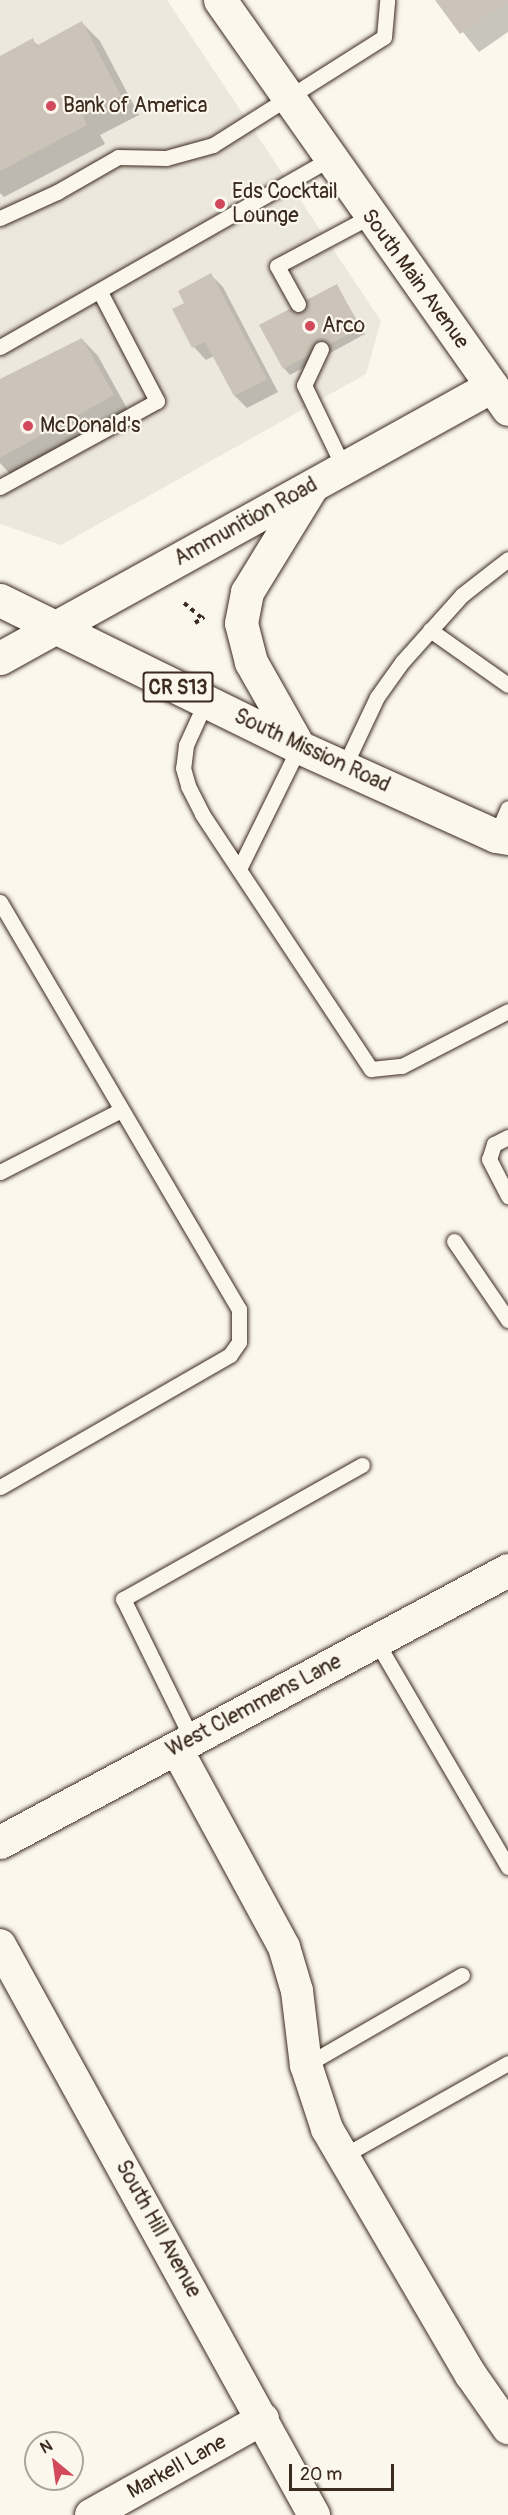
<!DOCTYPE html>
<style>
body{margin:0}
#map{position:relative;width:508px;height:2515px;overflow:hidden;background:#fbf7ec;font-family:Pangolin,sans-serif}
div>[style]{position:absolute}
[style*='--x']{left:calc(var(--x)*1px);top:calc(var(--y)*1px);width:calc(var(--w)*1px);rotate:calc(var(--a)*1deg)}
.built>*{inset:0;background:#ede8dd}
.shadow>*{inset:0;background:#0003}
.building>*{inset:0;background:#ccc4b9}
.path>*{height:4px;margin-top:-2px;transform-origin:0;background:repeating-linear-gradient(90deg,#3b2a1e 0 4.5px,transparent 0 9px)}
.roads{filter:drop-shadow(0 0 2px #3b2a1e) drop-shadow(0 0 2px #3b2a1e)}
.lane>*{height:15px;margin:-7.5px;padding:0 7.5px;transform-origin:7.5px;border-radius:7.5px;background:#fbf7ec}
.street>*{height:32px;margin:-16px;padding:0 16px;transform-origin:16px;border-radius:16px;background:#fbf7ec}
.secondary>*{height:33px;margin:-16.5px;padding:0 16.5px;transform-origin:16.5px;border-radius:16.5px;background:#fbf7ec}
.primary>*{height:33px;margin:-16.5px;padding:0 16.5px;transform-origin:16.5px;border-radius:16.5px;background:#fbf7ec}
.dots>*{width:16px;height:16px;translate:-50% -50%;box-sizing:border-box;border:3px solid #fbf7ec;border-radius:50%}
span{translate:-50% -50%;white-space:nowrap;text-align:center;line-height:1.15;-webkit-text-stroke:4.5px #fbf7ec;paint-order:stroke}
.shield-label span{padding:2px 4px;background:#fbf7ec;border:2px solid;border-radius:4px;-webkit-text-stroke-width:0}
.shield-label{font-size:20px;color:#3b2a1e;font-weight:700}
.poi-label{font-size:21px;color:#3b2a1e}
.left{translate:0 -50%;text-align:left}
.street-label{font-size:21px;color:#3b2a1e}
.north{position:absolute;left:24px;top:2431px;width:60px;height:60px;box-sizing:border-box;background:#fbf7ec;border:2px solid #aea59a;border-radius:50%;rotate:331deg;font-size:16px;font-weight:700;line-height:24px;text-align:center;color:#3b2a1e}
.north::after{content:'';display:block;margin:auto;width:21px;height:27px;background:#d1495b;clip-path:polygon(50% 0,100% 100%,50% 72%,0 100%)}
.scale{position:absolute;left:289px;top:2464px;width:105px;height:27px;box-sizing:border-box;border:3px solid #3b2a1e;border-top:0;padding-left:8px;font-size:18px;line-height:21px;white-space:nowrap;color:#3b2a1e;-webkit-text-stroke:4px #fbf7ec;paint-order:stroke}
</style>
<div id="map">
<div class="built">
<div style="clip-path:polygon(0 0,167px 0,381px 321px,366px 374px,61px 545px,0 524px)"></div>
</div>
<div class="shadow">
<div style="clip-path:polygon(437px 0,508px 0,508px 32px,479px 52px)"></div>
<div style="clip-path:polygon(81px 22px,100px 41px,139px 115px,100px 135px,105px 144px,4px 197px,0 193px,0 57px,32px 40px,39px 46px)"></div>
<div style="clip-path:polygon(211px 275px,223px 287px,278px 392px,247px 408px,235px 396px,214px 356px,206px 360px,194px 347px,174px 310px,186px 303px)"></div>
<div style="clip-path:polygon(336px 285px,365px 334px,290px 375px,284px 368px)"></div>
<div style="clip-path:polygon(82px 339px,98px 356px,129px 412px,12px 476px,0 463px,0 391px)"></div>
</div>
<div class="building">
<div style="clip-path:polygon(435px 0,508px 0,508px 1px,460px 34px)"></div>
<div style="clip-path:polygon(82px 21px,121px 96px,83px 116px,87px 125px,0 171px,0 56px,33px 38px,36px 46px)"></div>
<div style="clip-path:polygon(211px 273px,267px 379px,234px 396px,205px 342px,192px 348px,172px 309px,184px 303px,178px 291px)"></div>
<div style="clip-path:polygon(337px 284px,360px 328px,283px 369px,259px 325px)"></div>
<div style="clip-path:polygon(82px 338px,114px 395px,0 458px,0 379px)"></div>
</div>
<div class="path">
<div style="--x:184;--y:603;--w:23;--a:40"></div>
<div style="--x:195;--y:623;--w:11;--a:-34"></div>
</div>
<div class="roads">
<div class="lane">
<div style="--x:0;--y:218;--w:63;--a:-24.5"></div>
<div style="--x:57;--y:192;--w:70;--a:-29.8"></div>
<div style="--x:118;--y:157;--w:48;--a:1.2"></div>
<div style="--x:166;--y:158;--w:49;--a:-15.5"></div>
<div style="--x:213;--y:145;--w:202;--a:-32.3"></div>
<div style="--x:384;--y:37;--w:37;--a:-85"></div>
<div style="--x:298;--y:304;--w:43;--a:-118.9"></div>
<div style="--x:277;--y:266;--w:106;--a:-28"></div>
<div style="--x:0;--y:347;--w:380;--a:-29.7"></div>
<div style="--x:321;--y:349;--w:40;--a:115"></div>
<div style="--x:304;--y:385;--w:92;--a:64.3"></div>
<div style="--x:0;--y:487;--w:179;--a:-28.7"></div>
<div style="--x:157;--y:401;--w:123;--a:-117.6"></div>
<div style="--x:430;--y:630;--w:95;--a:35.2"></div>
<div style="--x:206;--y:701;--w:48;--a:114.4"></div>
<div style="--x:186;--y:745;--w:23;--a:97"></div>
<div style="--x:183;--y:768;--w:19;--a:74"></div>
<div style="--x:188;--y:786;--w:31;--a:63"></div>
<div style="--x:202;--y:814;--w:306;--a:56.5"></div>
<div style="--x:371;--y:1069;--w:31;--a:-6"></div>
<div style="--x:402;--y:1066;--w:119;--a:-27.4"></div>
<div style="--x:344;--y:767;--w:77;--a:-64.8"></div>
<div style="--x:377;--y:697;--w:43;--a:-54.5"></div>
<div style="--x:402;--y:662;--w:90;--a:-48.2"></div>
<div style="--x:462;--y:595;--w:58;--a:-38"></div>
<div style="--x:496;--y:836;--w:30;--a:-67"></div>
<div style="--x:239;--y:869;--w:136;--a:-63.8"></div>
<div style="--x:0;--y:902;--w:472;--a:59.6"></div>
<div style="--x:239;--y:1309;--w:33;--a:90"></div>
<div style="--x:239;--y:1342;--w:16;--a:125"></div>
<div style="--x:230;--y:1355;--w:265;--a:150.1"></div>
<div style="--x:508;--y:1137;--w:16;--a:153"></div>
<div style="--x:494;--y:1144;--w:16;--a:108"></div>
<div style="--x:489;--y:1159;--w:42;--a:62.8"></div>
<div style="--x:0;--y:1172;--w:136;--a:-27.1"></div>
<div style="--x:454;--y:1241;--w:96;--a:55.6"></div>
<div style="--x:376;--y:1641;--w:262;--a:59.7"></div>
<div style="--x:192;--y:1739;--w:156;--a:-116.2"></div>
<div style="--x:123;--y:1599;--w:274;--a:-29.3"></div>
<div style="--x:306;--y:2065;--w:180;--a:-30"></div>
<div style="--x:343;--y:2156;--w:189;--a:-29.4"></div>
</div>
<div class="street">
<div style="--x:176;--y:1748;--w:226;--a:61.5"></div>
<div style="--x:284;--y:1947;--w:46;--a:73.5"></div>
<div style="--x:297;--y:1991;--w:75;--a:83.1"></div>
<div style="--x:306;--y:2065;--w:67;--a:71.8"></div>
<div style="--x:327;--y:2129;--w:285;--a:59.7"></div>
<div style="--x:471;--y:2375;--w:65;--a:55.1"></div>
<div style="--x:0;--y:1945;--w:651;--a:61.15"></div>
<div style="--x:91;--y:2515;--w:197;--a:-29.2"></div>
</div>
<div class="secondary">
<div style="--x:220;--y:0;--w:500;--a:54.85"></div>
<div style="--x:0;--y:658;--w:562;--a:-28.94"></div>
<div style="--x:0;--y:1842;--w:576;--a:-28.17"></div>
</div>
<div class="primary">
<div style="--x:0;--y:600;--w:333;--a:26.2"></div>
<div style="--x:299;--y:747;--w:216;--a:24.3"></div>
<div style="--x:496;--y:836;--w:12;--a:9"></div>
<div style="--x:299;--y:747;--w:98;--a:-119.5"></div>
<div style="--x:251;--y:662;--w:40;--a:-104.4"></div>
<div style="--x:241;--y:623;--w:32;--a:-79"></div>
<div style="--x:247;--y:592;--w:124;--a:-58.5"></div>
</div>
</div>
<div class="dots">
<div style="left:51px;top:106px;background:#d1495b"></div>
<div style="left:220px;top:204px;background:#d1495b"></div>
<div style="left:310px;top:326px;background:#d1495b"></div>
<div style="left:28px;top:426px;background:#d1495b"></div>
</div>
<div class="shield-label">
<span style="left:178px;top:687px">CR S13</span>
</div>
<div class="poi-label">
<span class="left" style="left:63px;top:106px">Bank of America</span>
<span class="left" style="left:232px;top:204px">Eds Cocktail<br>Lounge</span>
<span class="left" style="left:322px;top:326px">Arco</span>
<span class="left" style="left:40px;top:426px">McDonald's</span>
</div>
<div class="street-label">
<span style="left:415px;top:279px;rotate:54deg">South Main Avenue</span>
<span style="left:246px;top:522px;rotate:-29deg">Ammunition Road</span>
<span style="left:312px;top:751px;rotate:25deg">South Mission Road</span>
<span style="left:254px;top:1706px;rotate:-28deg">West Clemmens Lane</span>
<span style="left:158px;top:2229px;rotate:61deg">South Hill Avenue</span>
<span style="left:177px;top:2467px;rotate:-29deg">Markell Lane</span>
</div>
<div class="north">N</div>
<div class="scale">20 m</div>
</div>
